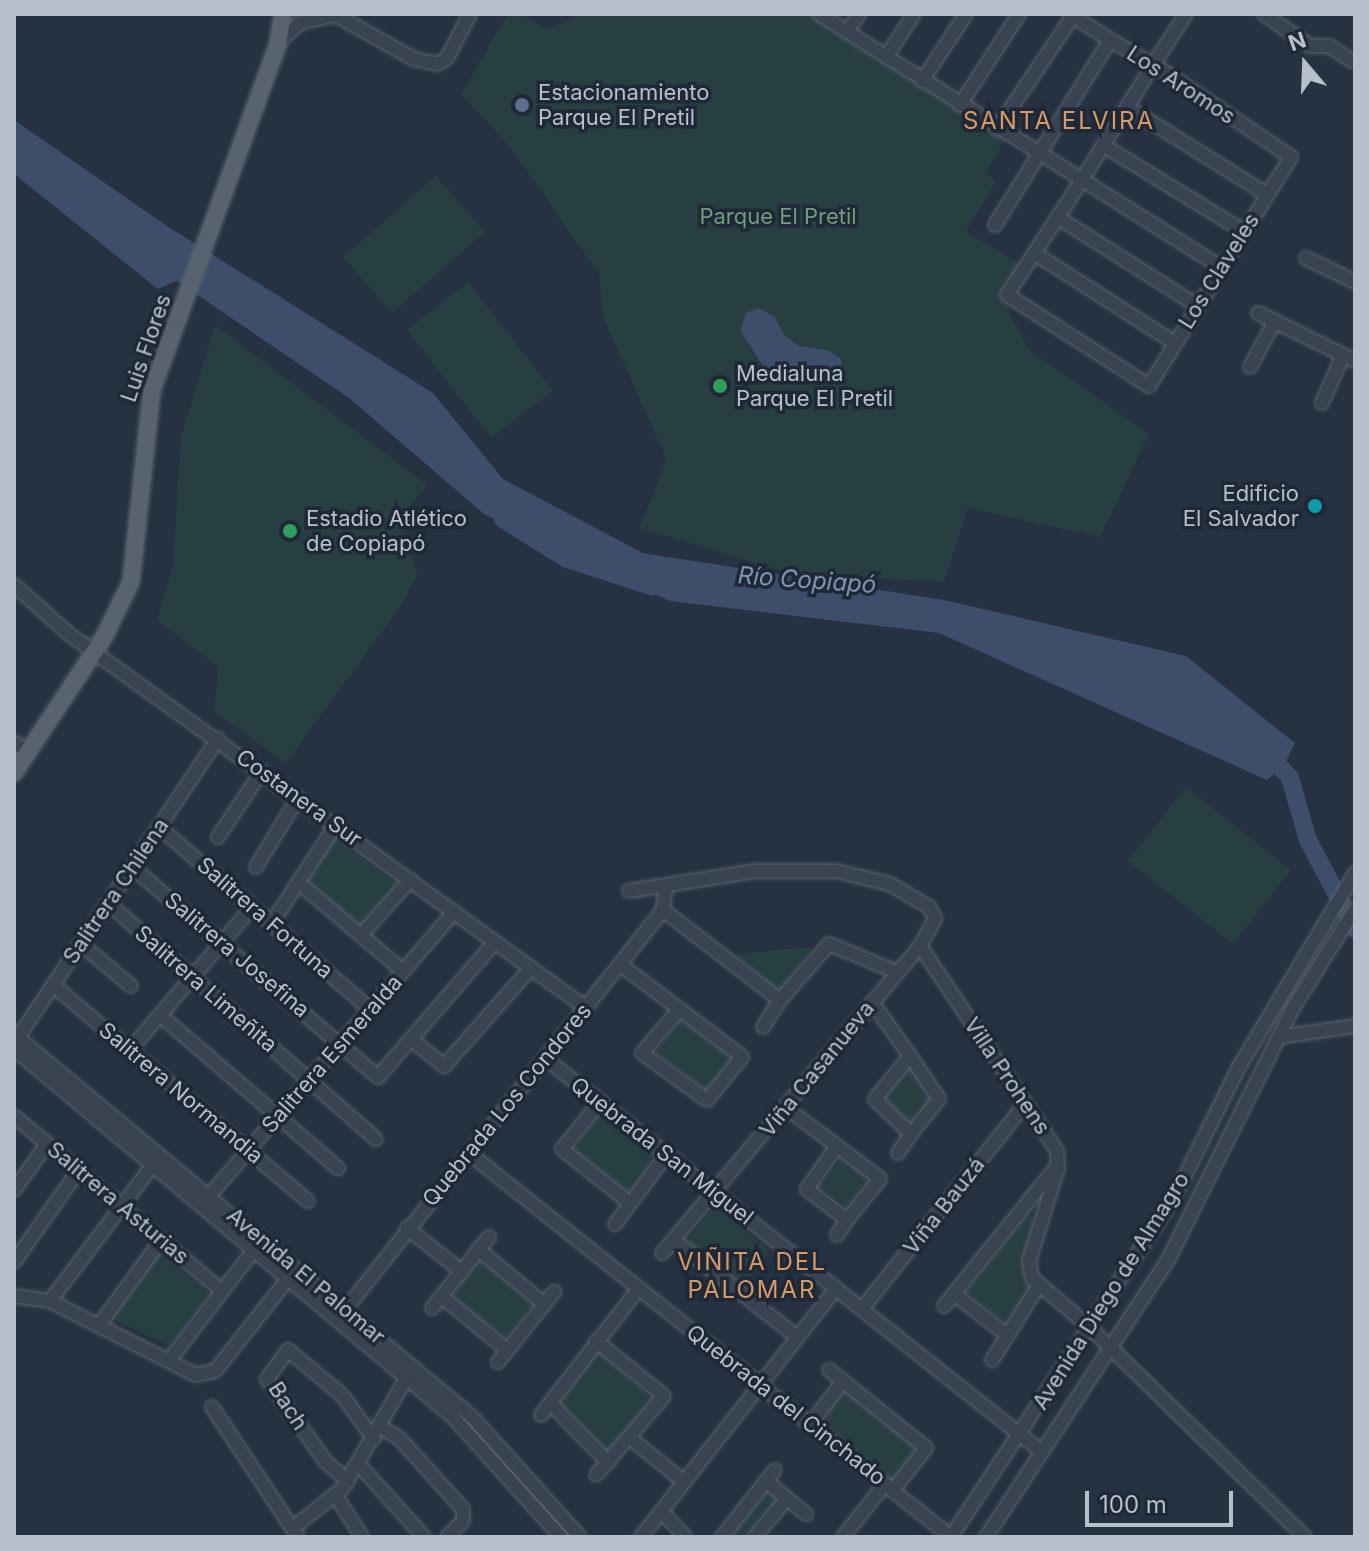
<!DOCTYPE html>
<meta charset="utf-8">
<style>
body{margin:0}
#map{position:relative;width:1369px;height:1551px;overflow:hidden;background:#263141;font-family:Inter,sans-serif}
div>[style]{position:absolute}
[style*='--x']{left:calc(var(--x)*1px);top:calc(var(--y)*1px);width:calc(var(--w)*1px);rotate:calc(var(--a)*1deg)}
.green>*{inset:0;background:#283f42}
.water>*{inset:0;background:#3c4e6a}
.river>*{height:18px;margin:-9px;padding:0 9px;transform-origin:9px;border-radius:9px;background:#3c4e6a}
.roads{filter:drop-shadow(0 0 2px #58616e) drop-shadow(0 0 2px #58616e)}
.minor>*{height:12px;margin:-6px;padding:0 6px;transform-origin:6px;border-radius:6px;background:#3a4351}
.major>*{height:16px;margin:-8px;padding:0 8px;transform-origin:8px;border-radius:8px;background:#596271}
.dots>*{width:22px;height:22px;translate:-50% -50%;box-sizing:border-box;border:4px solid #1f2836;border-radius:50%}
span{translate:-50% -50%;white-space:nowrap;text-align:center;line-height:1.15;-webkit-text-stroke:7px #1f2836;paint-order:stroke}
.street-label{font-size:22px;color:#b7bfcb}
.poi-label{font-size:22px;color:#b7bfcb}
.left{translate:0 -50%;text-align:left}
.right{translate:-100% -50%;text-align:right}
.park-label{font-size:22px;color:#6f9c7a}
.neighbourhood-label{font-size:24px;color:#d59a68;letter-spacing:2px}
.water-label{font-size:24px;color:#7f94b2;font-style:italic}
.frame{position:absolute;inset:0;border:16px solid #b7bfcb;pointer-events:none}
.north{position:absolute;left:1265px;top:24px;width:80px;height:80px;-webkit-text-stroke:6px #1f2836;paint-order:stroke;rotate:341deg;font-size:22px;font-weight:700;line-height:32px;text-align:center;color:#b7bfcb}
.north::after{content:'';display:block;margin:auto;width:28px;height:36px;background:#b7bfcb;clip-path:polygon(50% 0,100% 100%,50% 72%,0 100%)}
.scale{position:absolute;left:1085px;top:1491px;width:148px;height:36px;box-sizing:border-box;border:4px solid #b7bfcb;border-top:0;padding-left:10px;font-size:24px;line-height:28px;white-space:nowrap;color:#b7bfcb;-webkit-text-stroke:6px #1f2836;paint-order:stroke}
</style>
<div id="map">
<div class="green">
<div style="clip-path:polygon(508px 14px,522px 14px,546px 30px,582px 14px,810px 14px,1005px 139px,986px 173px,996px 181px,966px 232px,1021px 264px,1003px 300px,1028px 349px,1149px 434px,1100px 537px,968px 508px,944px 582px,790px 573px,639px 528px,667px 460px,603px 317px,599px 274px,511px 148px,461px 94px)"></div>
<div style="clip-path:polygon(436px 176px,485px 232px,392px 313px,343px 257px)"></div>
<div style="clip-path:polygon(468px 282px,553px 391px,491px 438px,407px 330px)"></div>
<div style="clip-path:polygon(215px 325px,427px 485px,400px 519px,417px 575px,400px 607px,286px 763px,214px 712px,219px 667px,157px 620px,173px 565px,181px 437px)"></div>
<div style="clip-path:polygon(1186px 787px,1291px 870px,1233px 944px,1128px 861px)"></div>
<div style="clip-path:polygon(335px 838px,397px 884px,361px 927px,307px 881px)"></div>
<div style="clip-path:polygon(813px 947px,780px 993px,735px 954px)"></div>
<div style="clip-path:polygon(681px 1019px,733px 1059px,707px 1090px,655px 1052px)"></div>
<div style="clip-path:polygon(910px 1065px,933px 1099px,911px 1125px,884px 1098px)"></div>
<div style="clip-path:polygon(601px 1112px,656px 1155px,630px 1194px,573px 1151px)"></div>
<div style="clip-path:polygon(842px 1158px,870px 1178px,848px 1207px,819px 1187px)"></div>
<div style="clip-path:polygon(714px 1206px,770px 1251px,744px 1286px,687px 1241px)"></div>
<div style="clip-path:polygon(1027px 1213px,1035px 1218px,1023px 1258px,1031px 1286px,1007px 1324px,965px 1292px)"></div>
<div style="clip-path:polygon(159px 1252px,210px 1294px,169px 1346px,111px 1318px)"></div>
<div style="clip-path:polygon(478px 1258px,533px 1303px,506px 1340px,450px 1295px)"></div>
<div style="clip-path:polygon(598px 1350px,653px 1400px,611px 1451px,604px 1451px,559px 1403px)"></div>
<div style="clip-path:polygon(843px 1388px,919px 1448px,894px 1481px,822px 1424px)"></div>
<div style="clip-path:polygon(767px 1488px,779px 1497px,747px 1537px,729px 1537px)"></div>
</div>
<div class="water">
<div style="clip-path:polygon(14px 120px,167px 226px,433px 393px,503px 479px,643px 553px,944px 600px,1186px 656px,1295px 743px,1283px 767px,1267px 780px,939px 633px,670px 601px,484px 514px,349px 398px,177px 281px,158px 289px,14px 174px)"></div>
<div style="clip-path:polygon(758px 308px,774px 316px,785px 336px,799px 346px,830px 351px,841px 359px,842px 374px,832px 381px,763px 366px,740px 330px,746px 313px)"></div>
</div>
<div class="river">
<div style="--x:503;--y:519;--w:75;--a:32"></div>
<div style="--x:567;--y:559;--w:90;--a:18"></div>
<div style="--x:1266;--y:752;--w:35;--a:47"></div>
<div style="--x:1290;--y:778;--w:65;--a:73.8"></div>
<div style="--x:1308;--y:840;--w:101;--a:62.2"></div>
</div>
<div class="roads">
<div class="minor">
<div style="--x:334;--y:14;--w:92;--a:29.4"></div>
<div style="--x:414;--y:59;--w:24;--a:12"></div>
<div style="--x:437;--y:64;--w:12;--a:-31"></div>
<div style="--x:447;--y:58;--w:50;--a:-62.4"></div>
<div style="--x:819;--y:14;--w:475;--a:32.2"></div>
<div style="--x:1070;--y:14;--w:48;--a:33"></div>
<div style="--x:1110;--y:40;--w:39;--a:30"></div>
<div style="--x:1144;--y:60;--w:10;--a:29"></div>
<div style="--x:1153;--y:65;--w:14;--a:30"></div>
<div style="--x:1165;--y:72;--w:152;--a:34"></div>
<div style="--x:1291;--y:157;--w:269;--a:121.8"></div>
<div style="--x:1149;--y:386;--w:169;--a:-147.3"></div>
<div style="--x:1007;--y:295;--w:134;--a:-56.9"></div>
<div style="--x:1080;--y:183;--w:89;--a:-58.3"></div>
<div style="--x:1127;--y:107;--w:49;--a:-58.2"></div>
<div style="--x:1153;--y:65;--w:61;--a:-57.1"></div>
<div style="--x:1264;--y:14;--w:56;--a:34.8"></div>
<div style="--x:1310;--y:46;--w:19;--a:0"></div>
<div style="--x:1329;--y:46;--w:27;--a:33"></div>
<div style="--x:847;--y:32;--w:22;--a:-56"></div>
<div style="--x:280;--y:41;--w:27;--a:-42"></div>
<div style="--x:300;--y:23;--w:37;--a:-13"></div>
<div style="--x:886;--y:57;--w:51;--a:-56.9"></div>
<div style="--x:922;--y:81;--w:80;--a:-56.7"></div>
<div style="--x:960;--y:105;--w:108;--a:-57"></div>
<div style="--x:1127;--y:107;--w:164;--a:32"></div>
<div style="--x:997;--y:129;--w:136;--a:-56.1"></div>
<div style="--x:1103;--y:145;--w:164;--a:31.6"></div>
<div style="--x:1057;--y:217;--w:167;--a:32.3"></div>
<div style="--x:995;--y:225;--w:218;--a:-58.1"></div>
<div style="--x:1034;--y:253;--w:167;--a:32.6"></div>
<div style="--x:1306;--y:258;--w:55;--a:26.1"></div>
<div style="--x:1258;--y:313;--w:108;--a:26.3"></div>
<div style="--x:1250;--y:367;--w:52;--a:-61.5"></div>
<div style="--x:1322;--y:403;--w:52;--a:-66.4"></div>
<div style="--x:14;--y:585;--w:74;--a:41.7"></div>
<div style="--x:69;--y:634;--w:638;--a:35.88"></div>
<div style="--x:14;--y:742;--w:17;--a:36"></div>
<div style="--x:159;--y:827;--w:279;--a:40.8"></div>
<div style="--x:218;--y:837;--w:79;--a:-56.3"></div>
<div style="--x:132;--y:867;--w:323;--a:40.5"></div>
<div style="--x:378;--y:1077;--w:179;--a:-49.1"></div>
<div style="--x:256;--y:867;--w:81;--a:-58.7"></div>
<div style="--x:298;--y:882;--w:138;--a:40.3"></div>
<div style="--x:629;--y:891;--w:128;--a:-9"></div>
<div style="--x:755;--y:871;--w:81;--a:0"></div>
<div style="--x:836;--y:871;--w:56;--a:13.5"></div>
<div style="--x:890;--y:884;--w:45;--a:30.5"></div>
<div style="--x:929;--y:907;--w:13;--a:63"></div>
<div style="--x:935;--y:919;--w:31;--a:119"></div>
<div style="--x:920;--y:946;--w:401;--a:130"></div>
<div style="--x:108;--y:903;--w:357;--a:41.4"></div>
<div style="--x:663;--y:910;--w:148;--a:37.6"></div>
<div style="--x:780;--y:1000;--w:74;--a:-48.8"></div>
<div style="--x:829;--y:944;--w:74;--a:22.4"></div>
<div style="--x:271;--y:924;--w:118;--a:-56.7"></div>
<div style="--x:361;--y:935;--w:74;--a:-48.3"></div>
<div style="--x:81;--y:944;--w:65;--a:40"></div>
<div style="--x:920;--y:946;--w:247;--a:56.2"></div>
<div style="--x:1057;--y:1151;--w:17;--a:87"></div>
<div style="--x:1058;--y:1168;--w:97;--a:107.3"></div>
<div style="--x:1029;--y:1261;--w:17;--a:80"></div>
<div style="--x:1032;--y:1278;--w:75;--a:40.7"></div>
<div style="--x:1089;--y:1327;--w:301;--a:44.2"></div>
<div style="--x:621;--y:965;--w:152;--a:37.2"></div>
<div style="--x:742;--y:1057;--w:55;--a:129.1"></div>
<div style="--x:707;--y:1100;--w:80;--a:-144.1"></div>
<div style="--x:642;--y:1053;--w:57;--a:-49.3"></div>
<div style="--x:53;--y:985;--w:334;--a:40.3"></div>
<div style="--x:872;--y:1002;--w:66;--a:54.9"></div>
<div style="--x:910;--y:1056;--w:52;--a:56"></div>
<div style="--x:939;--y:1099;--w:45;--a:128.7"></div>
<div style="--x:911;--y:1134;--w:50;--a:-135.8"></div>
<div style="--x:875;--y:1099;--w:55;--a:-50.9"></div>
<div style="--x:160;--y:1015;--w:235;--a:40.7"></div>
<div style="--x:763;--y:1027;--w:32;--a:-58"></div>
<div style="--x:14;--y:1034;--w:597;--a:39.9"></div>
<div style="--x:472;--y:1417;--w:161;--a:48"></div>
<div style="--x:1279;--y:1037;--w:77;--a:-8.2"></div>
<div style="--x:411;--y:1039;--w:43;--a:39.3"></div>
<div style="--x:444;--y:1066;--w:131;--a:-48.4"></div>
<div style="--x:15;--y:1042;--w:365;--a:-56.2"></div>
<div style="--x:14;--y:1049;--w:573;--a:39.97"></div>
<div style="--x:453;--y:1417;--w:161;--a:48"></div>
<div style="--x:130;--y:1050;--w:188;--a:-49.5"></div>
<div style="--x:546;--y:1059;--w:633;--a:38.39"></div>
<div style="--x:600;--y:1102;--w:60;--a:129"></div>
<div style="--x:562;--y:1149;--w:87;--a:38.5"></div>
<div style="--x:786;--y:1108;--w:64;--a:36.7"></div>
<div style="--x:837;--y:1146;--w:54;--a:37.5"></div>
<div style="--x:880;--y:1179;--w:53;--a:128.8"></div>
<div style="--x:847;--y:1220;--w:51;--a:-142.2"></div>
<div style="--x:807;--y:1189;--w:52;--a:-55.1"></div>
<div style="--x:14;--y:1116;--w:272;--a:40.1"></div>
<div style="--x:898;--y:1153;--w:23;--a:-56"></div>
<div style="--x:470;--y:1154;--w:615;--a:38.53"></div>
<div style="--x:14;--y:1190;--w:57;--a:-54.3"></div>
<div style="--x:209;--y:1196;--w:375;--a:-49.2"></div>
<div style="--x:615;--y:1224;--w:87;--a:-53.4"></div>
<div style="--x:407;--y:1228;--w:68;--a:38.4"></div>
<div style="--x:837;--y:1235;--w:18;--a:-56"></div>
<div style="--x:675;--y:1241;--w:155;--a:38.2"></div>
<div style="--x:478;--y:1249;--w:86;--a:39.8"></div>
<div style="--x:14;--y:1262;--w:113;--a:-54.8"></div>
<div style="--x:954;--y:1294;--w:67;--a:37.7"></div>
<div style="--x:14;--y:1296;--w:36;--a:8"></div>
<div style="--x:50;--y:1301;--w:176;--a:-52.9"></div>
<div style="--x:441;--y:1296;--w:85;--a:39.3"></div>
<div style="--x:50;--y:1301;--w:164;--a:26.9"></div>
<div style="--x:196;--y:1375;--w:19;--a:-12"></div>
<div style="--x:215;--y:1371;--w:117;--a:-51.6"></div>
<div style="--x:944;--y:1306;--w:179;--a:-51.1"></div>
<div style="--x:432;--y:1308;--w:91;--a:-51.2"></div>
<div style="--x:862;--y:1309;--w:263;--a:-51.5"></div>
<div style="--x:344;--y:1311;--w:512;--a:-51.5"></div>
<div style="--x:663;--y:910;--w:24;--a:-83"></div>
<div style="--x:100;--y:1324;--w:105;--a:-53.9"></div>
<div style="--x:596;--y:1341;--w:87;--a:39"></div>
<div style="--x:664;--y:1396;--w:104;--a:130.7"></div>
<div style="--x:171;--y:1358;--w:136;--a:-52.5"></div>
<div style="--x:992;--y:1360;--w:89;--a:-57.9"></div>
<div style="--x:498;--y:1362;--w:90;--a:-51.3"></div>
<div style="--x:829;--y:1370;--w:124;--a:38.8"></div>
<div style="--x:926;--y:1448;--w:53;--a:128.2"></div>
<div style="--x:550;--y:1403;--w:83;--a:45.5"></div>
<div style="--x:212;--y:1407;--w:156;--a:56.5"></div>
<div style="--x:541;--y:1415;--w:160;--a:-52.3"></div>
<div style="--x:810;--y:1425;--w:55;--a:-53.1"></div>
<div style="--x:380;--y:1427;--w:22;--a:30"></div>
<div style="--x:399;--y:1438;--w:96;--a:48"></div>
<div style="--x:463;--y:1509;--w:12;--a:90"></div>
<div style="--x:463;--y:1521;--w:23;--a:135"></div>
<div style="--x:629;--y:1437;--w:71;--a:39.3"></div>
<div style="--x:359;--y:1465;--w:97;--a:47.9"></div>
<div style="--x:348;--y:1481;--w:29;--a:-139"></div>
<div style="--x:326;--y:1462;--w:102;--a:-125.4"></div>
<div style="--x:267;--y:1379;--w:36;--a:-54"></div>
<div style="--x:288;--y:1350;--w:70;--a:39.8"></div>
<div style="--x:342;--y:1395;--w:54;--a:54"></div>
<div style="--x:766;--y:1481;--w:52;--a:39.5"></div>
<div style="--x:336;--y:1496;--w:49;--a:57.6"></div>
<div style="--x:661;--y:1511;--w:35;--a:47"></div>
<div style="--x:293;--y:1528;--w:63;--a:-38.5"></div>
<div style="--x:342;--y:1489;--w:133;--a:-59.8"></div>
<div style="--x:641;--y:1537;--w:316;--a:-51.9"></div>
<div style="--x:722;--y:1537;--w:85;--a:-51.7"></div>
<div style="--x:755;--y:1537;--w:50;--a:-50.6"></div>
<div style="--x:843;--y:1537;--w:68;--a:-51.6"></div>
<div style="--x:951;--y:1537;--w:406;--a:-56.7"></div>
<div style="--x:1174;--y:1198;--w:146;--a:-63.6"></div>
<div style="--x:1239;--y:1067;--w:226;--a:-59.1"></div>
<div style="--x:986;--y:1537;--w:334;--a:-56.7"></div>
<div style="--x:1169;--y:1258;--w:279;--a:-63.6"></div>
<div style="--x:1293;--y:1008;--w:117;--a:-57.9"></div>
</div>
<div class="major">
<div style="--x:14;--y:773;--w:163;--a:-56.5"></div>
<div style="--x:104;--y:637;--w:61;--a:-63.9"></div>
<div style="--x:131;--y:582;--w:193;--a:-83.8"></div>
<div style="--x:152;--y:390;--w:368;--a:-70"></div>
<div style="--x:278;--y:44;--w:30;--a:-81"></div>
</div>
</div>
<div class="dots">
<div style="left:522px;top:105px;background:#5c6f8a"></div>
<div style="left:720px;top:386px;background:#2e9e5b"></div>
<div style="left:1315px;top:506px;background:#0f9aa8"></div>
<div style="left:290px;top:531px;background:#2e9e5b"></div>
</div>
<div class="street-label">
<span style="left:1181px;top:85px;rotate:33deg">Los Aromos</span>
<span style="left:1219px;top:271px;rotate:-58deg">Los Claveles</span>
<span style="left:146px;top:348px;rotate:-71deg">Luis Flores</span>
<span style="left:299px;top:798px;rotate:36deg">Costanera Sur</span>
<span style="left:116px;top:891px;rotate:-56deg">Salitrera Chilena</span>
<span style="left:265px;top:918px;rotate:41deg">Salitrera Fortuna</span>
<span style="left:237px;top:955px;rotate:40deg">Salitrera Josefina</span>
<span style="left:206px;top:989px;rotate:41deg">Salitrera Limeñita</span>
<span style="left:332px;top:1054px;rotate:-49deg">Salitrera Esmeralda</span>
<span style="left:817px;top:1069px;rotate:-51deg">Viña Casanueva</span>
<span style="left:1007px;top:1076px;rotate:56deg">Villa Prohens</span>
<span style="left:181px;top:1093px;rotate:40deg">Salitrera Normandia</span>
<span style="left:507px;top:1105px;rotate:-51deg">Quebrada Los Condores</span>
<span style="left:662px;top:1151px;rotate:38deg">Quebrada San Miguel</span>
<span style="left:118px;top:1203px;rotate:40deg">Salitrera Asturias</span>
<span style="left:944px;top:1206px;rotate:-52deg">Viña Bauzá</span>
<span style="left:306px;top:1276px;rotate:40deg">Avenida El Palomar</span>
<span style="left:1111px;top:1291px;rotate:-58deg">Avenida Diego de Almagro</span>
<span style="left:786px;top:1405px;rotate:38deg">Quebrada del Cinchado</span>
<span style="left:288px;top:1406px;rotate:57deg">Bach</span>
</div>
<div class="poi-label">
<span class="left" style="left:538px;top:105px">Estacionamiento<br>Parque El Pretil</span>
<span class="left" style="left:736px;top:386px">Medialuna<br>Parque El Pretil</span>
<span class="right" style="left:1299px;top:506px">Edificio<br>El Salvador</span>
<span class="left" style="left:306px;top:531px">Estadio Atlético<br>de Copiapó</span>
</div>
<div class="park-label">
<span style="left:778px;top:217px">Parque El Pretil</span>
</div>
<div class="neighbourhood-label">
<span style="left:1059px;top:121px">SANTA ELVIRA</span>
<span style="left:752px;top:1276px">VIÑITA DEL<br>PALOMAR</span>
</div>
<div class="water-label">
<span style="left:807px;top:580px;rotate:4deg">Río Copiapó</span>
</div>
<div class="frame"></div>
<div class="north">N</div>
<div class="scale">100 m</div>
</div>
